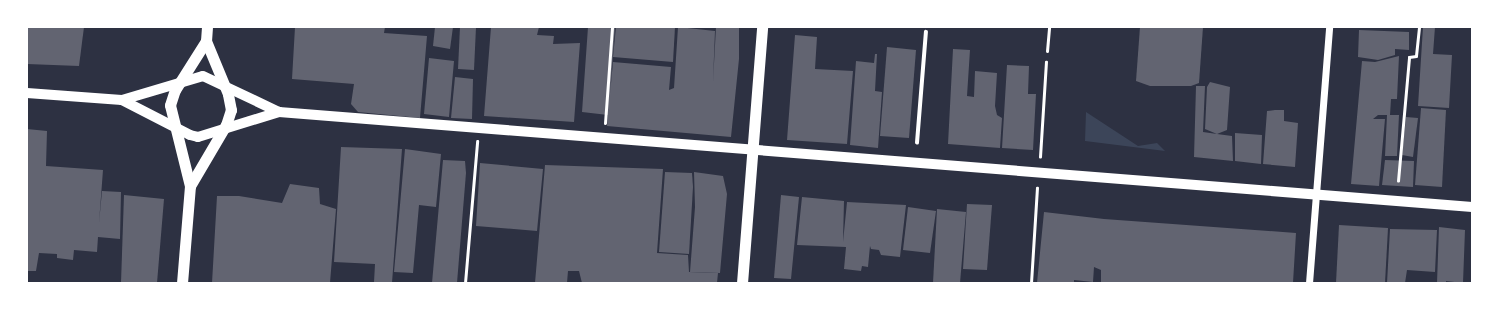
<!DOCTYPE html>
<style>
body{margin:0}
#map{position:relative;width:1499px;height:310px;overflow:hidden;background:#2d3142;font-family:Jost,sans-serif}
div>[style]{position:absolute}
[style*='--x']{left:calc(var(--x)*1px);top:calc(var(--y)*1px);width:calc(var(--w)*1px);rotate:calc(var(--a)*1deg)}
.green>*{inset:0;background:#3c4559}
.building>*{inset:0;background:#626471}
.path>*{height:2.5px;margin:-1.25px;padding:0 1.25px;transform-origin:1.25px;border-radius:1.25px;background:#fff}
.service>*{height:3px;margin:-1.5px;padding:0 1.5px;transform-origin:1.5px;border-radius:1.5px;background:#fff}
.pedestrian>*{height:3.5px;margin:-1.75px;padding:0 1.75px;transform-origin:1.75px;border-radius:1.75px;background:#fff}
.tertiary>*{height:7px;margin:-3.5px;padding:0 3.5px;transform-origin:3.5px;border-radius:3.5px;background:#fff}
.primary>*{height:10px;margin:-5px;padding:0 5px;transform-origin:5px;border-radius:5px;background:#fff}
.trunk>*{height:11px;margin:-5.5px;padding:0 5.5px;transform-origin:5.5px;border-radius:5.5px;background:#fff}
span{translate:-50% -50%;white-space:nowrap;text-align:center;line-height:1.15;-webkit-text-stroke:3px #fff;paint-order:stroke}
.frame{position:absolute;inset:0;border:28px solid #fff;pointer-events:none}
</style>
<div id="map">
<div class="green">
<div style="clip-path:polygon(1086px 112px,1138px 146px,1157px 143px,1165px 151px,1085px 141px)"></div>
</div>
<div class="building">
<div style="clip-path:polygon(27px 27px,84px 27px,79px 66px,27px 64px)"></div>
<div style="clip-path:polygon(295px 27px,385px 27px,384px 33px,427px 36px,420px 118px,358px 112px,351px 104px,354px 84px,292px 79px)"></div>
<div style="clip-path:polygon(435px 27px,453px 27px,450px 49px,433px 46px)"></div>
<div style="clip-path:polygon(460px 27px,476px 27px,474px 70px,458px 69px)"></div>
<div style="clip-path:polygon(491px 27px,539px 27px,537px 35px,554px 36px,553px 44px,580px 43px,574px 122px,484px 116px)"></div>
<div style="clip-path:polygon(588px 27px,615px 27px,610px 94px,613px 62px,671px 67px,669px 90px,674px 88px,678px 27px,715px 31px,713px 82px,716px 27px,739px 27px,739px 59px,731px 137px,607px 126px,608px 115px,582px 112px)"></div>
<div style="clip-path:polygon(616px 27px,675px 27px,673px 62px,613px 57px)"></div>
<div style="clip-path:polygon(1140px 27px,1203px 27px,1199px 83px,1191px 86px,1150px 86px,1136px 81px)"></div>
<div style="clip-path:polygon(1423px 27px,1435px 27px,1433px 54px,1452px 55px,1449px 108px,1418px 106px)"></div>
<div style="clip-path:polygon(1359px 30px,1409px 32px,1409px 50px,1395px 49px,1395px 55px,1378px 60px,1358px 57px)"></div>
<div style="clip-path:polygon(795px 35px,817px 37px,815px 69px,853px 71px,847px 144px,787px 140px)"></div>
<div style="clip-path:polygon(887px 47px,916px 50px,909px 138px,880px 136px)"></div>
<div style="clip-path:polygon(953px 49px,970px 50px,967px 96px,974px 97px,975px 71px,997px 73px,995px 106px,997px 115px,1002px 118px,1000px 148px,948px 144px)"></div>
<div style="clip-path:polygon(875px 54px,877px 54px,875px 91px,882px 92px,878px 148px,850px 145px,856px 61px,874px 63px)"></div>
<div style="clip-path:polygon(1399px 56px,1397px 99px,1391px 99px,1390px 115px,1399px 115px,1397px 156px,1385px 156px,1387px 115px,1378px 115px,1373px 119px,1385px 119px,1379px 186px,1351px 184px,1362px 61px,1375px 62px)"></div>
<div style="clip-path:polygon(429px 58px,454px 61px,449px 117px,424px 114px)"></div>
<div style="clip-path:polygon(1007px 65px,1029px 66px,1028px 94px,1036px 94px,1033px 150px,1002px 148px)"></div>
<div style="clip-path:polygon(455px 77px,473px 79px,472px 119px,451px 118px)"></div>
<div style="clip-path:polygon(1210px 82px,1230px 87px,1227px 130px,1217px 134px,1232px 136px,1233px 161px,1194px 157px,1196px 86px,1205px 86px,1203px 132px,1217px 134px,1205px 129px,1207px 87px)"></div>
<div style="clip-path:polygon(1421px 108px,1446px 110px,1442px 187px,1415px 185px)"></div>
<div style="clip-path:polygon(1275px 110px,1284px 110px,1284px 121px,1298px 123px,1295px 167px,1263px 164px,1267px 111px)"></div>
<div style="clip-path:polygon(1406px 117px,1418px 118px,1413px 157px,1402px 155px)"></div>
<div style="clip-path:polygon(27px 129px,47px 131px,46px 166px,103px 170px,99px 223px,102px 191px,121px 192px,120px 239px,98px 237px,97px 252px,74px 250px,73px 260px,57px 258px,57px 254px,39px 253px,36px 271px,27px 271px)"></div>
<div style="clip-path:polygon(1235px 133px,1262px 135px,1261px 164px,1235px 161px)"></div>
<div style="clip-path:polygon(341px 147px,402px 149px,392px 283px,374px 282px,375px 264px,334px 262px)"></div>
<div style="clip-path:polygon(405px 149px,441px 154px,436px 207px,419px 205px,413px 273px,394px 272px)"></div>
<div style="clip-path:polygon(443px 160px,465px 161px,466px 173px,457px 283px,432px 283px)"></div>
<div style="clip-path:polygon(1385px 160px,1414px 161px,1413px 187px,1382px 185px)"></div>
<div style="clip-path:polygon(480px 163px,543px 169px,537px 231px,476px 226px)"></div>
<div style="clip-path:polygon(545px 165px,663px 169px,657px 253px,688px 255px,689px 272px,718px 273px,717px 283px,582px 283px,579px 271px,568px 271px,567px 283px,535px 283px)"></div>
<div style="clip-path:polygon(665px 172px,692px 173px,693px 187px,689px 254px,659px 252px)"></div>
<div style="clip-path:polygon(694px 172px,723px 176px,727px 194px,720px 273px,690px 272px,695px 207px)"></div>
<div style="clip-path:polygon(290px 184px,319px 188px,320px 204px,336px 209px,330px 283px,212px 283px,217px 196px,239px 196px,282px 203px)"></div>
<div style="clip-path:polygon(124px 195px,164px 199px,157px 283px,121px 283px)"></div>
<div style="clip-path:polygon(781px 195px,799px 197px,791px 279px,774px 278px)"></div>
<div style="clip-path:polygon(802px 197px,844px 201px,843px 242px,847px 202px,906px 205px,900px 257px,881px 255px,879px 250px,871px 249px,870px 246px,868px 267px,862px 266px,861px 271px,844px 269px,846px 247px,797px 245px)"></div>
<div style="clip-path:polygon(967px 204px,992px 205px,987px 270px,963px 269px)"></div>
<div style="clip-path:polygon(908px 207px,936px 211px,930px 253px,903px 250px)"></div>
<div style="clip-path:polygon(937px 209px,966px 212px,960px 283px,933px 283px)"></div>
<div style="clip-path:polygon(1044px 212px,1104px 219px,1296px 233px,1293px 283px,1101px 283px,1101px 270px,1094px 267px,1093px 282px,1074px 280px,1074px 283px,1037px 283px)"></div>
<div style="clip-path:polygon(1339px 225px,1388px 228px,1385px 283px,1336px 283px)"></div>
<div style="clip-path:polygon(1439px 227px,1465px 230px,1463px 283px,1446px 281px,1446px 283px,1437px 283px)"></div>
<div style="clip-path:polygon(1390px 229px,1437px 230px,1435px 272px,1407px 270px,1405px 283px,1387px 283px)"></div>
</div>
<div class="path">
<div style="--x:1040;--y:157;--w:95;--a:-86.4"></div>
<div style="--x:1398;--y:181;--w:124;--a:-84.9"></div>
<div style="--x:1409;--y:57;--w:7;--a:-8"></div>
<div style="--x:1416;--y:56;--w:29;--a:-84"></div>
<div style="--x:465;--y:283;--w:142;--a:-85.1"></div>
<div style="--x:1031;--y:283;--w:95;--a:-86.4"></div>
</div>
<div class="service">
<div style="--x:1047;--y:51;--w:24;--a:-85"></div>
<div style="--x:605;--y:123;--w:96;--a:-85.8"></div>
</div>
<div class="pedestrian">
<div style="--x:917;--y:143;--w:111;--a:-85.4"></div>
</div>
<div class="tertiary">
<div style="--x:1309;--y:283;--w:257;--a:-85.5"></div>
</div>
<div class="primary">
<div style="--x:27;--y:93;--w:95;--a:4.2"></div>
<div style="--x:122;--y:100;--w:84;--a:-16.5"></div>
<div style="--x:203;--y:76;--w:84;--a:25.3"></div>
<div style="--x:279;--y:112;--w:1197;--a:4.55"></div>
<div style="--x:122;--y:100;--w:76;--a:27.2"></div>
<div style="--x:190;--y:135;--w:8;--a:14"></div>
<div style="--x:198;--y:137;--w:85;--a:-17.2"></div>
</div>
<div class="trunk">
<div style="--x:190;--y:186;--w:71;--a:-59.5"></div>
<div style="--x:226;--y:125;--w:16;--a:-72"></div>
<div style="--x:231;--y:110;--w:16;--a:-101"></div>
<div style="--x:228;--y:94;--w:57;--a:-112.5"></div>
<div style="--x:182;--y:283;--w:97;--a:-85.3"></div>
<div style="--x:190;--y:186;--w:83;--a:-103.9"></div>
<div style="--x:170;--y:105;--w:16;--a:-72"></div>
<div style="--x:175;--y:90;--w:58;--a:-57.7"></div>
<div style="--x:206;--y:41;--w:14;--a:-86"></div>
<div style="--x:742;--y:283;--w:257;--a:-85.5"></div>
</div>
<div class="frame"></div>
</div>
